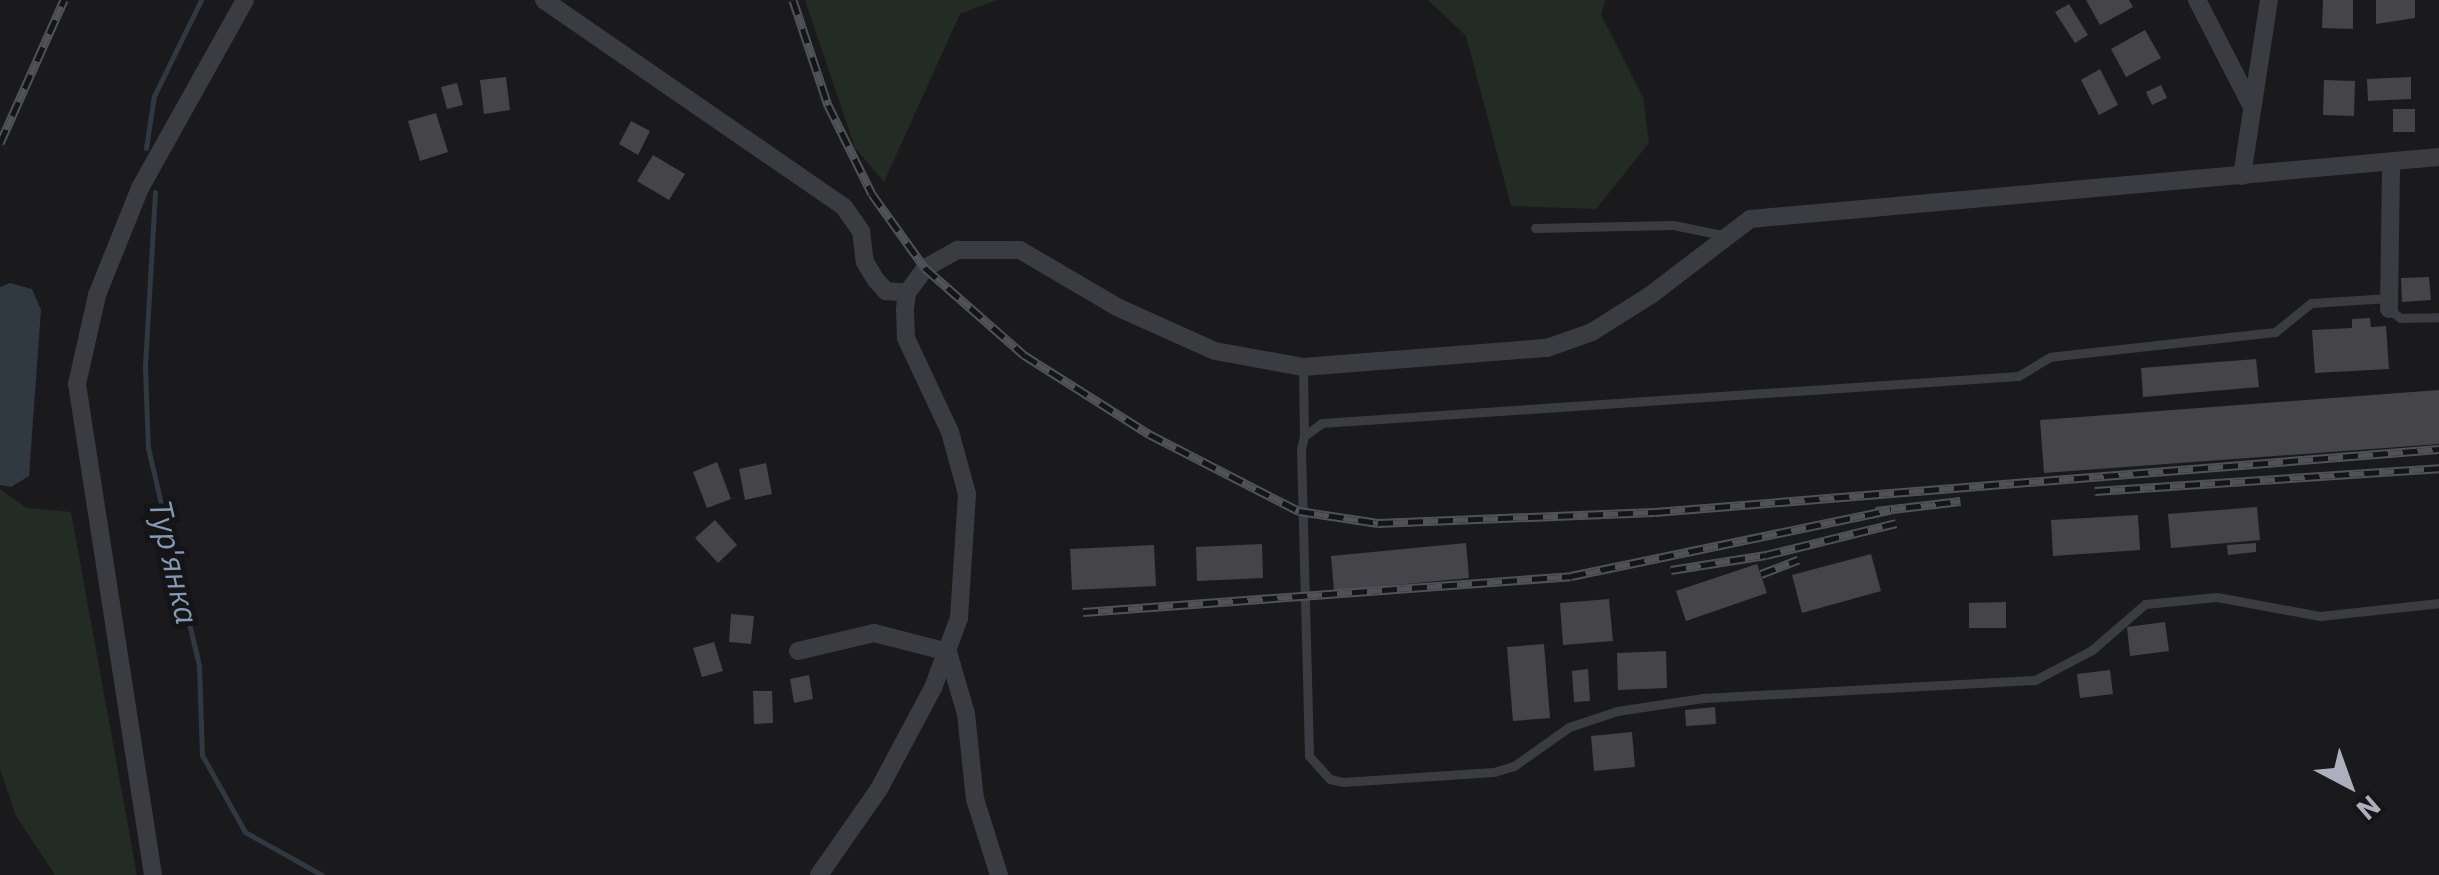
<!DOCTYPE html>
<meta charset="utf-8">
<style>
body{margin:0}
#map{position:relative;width:2439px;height:875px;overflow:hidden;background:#1a1a1d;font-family:"IBM Plex Sans",sans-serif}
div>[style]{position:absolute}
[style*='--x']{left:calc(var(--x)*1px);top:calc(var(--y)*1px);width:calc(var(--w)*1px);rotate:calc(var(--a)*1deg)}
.green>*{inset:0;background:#222b24}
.water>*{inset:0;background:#303841}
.stream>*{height:5px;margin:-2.5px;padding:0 2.5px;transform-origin:2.5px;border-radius:2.5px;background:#303841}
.building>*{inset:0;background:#454549}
.lane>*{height:9px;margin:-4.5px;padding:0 4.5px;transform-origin:4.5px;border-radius:4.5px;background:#3b3c41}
.street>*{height:18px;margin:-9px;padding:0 9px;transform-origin:9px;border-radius:9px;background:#3b3c41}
.rail>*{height:9px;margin-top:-4.5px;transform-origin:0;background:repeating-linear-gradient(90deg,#151518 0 15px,#505258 0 30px);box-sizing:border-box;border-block:2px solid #505258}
span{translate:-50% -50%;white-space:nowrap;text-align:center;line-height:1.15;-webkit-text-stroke:10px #151518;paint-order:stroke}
.water-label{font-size:32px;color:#859bb5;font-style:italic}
.north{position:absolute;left:2299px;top:735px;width:100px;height:100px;-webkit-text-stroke:8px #151518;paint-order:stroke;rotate:139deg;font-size:28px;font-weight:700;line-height:40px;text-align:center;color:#adb0bc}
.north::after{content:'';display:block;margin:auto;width:35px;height:45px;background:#adb0bc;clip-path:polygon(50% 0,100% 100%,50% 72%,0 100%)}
</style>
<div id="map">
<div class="green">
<div style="clip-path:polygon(805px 0,997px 0,960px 14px,884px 182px,855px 148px)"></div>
<div style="clip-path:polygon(1428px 0,1605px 0,1601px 15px,1643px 97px,1649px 143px,1596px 209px,1511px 206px,1466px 36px)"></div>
<div style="clip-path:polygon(0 489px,27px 508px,71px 512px,137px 875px,55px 875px,16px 816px,0 769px)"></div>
</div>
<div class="water">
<div style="clip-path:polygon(10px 283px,32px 289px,41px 310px,29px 476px,11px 487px,0 485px,0 287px)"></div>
</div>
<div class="stream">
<div style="--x:146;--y:148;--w:53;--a:-81.3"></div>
<div style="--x:154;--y:96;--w:107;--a:-63.9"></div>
<div style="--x:155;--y:192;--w:176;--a:93.3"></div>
<div style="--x:145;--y:368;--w:80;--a:87.9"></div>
<div style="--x:148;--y:448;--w:224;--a:76.8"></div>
<div style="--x:199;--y:666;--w:89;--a:88.1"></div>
<div style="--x:202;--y:755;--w:88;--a:60.8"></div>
<div style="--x:245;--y:832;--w:88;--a:29.2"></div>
</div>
<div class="building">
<div style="clip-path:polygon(2086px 0,2129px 0,2133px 7px,2100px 25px)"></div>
<div style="clip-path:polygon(2323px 0,2353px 0,2353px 29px,2322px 28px)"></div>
<div style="clip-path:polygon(2376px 0,2415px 0,2415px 18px,2376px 24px)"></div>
<div style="clip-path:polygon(2069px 4px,2088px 35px,2075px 43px,2055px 12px)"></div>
<div style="clip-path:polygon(2145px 30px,2161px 58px,2126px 77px,2111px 49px)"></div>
<div style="clip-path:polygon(2100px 69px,2118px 105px,2099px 115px,2081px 80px)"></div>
<div style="clip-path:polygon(506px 77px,510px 110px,484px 114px,480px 80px)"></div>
<div style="clip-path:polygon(2411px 77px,2411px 99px,2368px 101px,2367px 79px)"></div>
<div style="clip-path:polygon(2324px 80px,2355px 81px,2354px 116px,2323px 115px)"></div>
<div style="clip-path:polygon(457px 83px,463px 105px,447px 109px,441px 87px)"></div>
<div style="clip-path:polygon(2161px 85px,2167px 98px,2152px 105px,2146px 92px)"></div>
<div style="clip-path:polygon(2393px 109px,2415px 109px,2415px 132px,2393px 132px)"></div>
<div style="clip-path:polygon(436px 113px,448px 152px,420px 161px,408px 121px)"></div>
<div style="clip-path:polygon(631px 121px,650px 131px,638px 155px,619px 144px)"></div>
<div style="clip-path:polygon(653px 155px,685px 174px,669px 200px,637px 181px)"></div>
<div style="clip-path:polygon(2429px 277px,2431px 300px,2402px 302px,2401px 278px)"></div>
<div style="clip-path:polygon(2370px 318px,2371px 327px,2386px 326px,2389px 369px,2315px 373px,2312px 330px,2352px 328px,2352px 319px)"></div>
<div style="clip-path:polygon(2256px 359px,2259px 387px,2143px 397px,2141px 368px)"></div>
<div style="clip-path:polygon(2439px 390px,2439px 444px,2044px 473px,2040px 420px)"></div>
<div style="clip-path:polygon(717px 462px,731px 499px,707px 508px,693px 472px)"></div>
<div style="clip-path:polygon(766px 463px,772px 494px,745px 500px,739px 469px)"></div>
<div style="clip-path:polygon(2257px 507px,2260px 540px,2171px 548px,2168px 514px)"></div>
<div style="clip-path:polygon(2138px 515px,2140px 550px,2053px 556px,2051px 520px)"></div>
<div style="clip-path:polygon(715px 520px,737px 545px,718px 563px,695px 538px)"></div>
<div style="clip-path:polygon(1466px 543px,1469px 578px,1334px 591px,1331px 556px)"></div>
<div style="clip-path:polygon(2256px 543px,2256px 552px,2228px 555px,2227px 545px)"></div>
<div style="clip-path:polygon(1262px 544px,1263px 578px,1197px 581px,1196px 547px)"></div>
<div style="clip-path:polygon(1154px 545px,1156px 586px,1072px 590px,1070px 549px)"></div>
<div style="clip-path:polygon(1871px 554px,1881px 591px,1802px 613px,1792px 575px)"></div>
<div style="clip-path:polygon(1757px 564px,1767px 593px,1686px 621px,1676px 591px)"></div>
<div style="clip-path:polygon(1609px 599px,1613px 641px,1563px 645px,1560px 603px)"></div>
<div style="clip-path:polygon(2006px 602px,2006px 628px,1969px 628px,1969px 603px)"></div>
<div style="clip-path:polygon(731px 614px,754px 616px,751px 644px,729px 642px)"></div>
<div style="clip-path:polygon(2165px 622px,2169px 651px,2130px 656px,2127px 627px)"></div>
<div style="clip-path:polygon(714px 642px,723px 671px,702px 677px,693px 648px)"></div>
<div style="clip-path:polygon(1544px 644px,1550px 718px,1513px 721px,1507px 647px)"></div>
<div style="clip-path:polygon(1666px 651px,1667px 688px,1618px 690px,1617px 653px)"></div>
<div style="clip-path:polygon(1588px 669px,1590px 701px,1574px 702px,1572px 671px)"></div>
<div style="clip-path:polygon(2110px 670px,2113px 694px,2080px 698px,2077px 674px)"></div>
<div style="clip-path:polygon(809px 675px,813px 699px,794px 703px,790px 679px)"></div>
<div style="clip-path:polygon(753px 691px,772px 691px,773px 723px,754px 724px)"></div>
<div style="clip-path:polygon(1715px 707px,1716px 724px,1686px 726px,1685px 710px)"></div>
<div style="clip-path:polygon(1632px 732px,1635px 767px,1594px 771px,1591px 736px)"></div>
</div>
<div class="lane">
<div style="--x:1535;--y:228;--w:138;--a:-1.2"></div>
<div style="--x:1673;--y:225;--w:55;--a:11.5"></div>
<div style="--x:2389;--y:298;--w:78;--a:176.3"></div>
<div style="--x:2311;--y:303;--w:46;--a:141.1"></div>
<div style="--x:2275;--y:332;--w:226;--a:173.7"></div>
<div style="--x:2050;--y:357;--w:37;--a:149"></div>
<div style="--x:2018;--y:376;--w:698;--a:176.14"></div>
<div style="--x:1322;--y:423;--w:22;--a:144"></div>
<div style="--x:1304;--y:436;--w:13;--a:103"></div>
<div style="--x:1301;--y:449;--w:307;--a:88.5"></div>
<div style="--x:1309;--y:756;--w:31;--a:48"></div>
<div style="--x:1330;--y:779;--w:13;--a:13"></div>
<div style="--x:1343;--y:782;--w:151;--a:-3.8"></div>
<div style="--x:1494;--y:772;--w:21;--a:-17"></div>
<div style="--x:1514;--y:766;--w:67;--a:-35.3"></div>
<div style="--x:1569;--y:727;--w:51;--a:-18.4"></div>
<div style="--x:1617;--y:711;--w:87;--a:-8.6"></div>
<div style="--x:1703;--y:698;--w:332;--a:-3.1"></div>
<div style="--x:2035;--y:680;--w:64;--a:-27.8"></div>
<div style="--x:2092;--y:650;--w:70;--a:-41"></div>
<div style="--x:2145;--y:604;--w:72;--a:-5.6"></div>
<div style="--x:2217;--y:597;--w:105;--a:10.5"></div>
<div style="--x:2320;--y:616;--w:120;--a:-6.2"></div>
<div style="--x:2389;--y:309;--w:14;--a:39"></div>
<div style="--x:2400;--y:318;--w:39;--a:-1"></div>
<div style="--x:1303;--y:367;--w:69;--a:89.2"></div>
</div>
<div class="street">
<div style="--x:544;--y:0;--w:364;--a:34.6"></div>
<div style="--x:844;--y:207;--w:29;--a:55"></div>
<div style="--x:861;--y:231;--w:31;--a:83"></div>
<div style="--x:865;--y:262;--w:21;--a:59"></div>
<div style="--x:876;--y:280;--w:15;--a:48"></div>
<div style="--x:886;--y:291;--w:21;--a:5"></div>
<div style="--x:2197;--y:0;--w:120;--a:62.8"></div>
<div style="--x:2242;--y:176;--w:178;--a:-81.3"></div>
<div style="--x:2389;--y:309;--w:147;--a:-89.2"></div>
<div style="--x:798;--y:651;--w:78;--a:-13.3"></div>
<div style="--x:874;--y:633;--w:76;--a:14.4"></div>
<div style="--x:948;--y:652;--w:65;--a:73.8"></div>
<div style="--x:966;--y:714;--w:85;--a:84"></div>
<div style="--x:975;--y:799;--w:80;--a:72.5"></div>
<div style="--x:153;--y:875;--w:497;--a:-98.8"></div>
<div style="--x:77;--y:384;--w:91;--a:-77.3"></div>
<div style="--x:97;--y:295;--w:115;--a:-68.1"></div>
<div style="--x:140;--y:188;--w:215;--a:-60.8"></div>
<div style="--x:819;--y:875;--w:105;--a:-55.1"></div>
<div style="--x:879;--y:789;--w:115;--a:-61.9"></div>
<div style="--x:933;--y:688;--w:75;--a:-69.6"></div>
<div style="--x:959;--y:618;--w:124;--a:-86.3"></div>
<div style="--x:967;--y:494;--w:64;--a:-105.3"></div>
<div style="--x:950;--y:432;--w:104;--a:-115.1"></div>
<div style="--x:906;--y:338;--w:29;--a:-92"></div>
<div style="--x:905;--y:309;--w:16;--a:-83"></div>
<div style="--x:907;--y:293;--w:31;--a:-54"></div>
<div style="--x:925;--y:268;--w:38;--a:-29"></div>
<div style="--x:958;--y:250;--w:62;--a:0"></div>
<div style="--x:1020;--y:250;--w:113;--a:30.4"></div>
<div style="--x:1117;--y:307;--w:107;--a:24.2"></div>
<div style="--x:1215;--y:351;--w:89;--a:10.3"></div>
<div style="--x:1303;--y:367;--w:245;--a:-4.5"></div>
<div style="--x:1547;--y:348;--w:48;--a:-19.6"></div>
<div style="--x:1592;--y:332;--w:71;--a:-32.3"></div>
<div style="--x:1652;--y:294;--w:123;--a:-37.4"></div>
<div style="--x:1750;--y:219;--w:692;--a:-5.14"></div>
</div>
<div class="rail">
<div style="--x:793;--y:0;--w:111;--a:71.6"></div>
<div style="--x:828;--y:105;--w:99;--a:63.7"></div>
<div style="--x:872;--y:194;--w:91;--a:54.4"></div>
<div style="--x:925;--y:268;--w:132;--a:41.3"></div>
<div style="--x:1024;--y:355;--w:148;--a:32.3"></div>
<div style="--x:1149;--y:434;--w:169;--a:27.2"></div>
<div style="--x:1299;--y:511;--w:80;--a:8.6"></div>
<div style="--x:1378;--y:523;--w:277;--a:-2.3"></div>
<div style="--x:1655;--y:512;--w:787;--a:-4.59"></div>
<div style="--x:0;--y:143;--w:157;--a:-65.9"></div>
<div style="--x:2095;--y:491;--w:345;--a:-3.8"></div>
<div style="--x:1876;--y:511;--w:85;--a:-6.8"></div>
<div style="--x:1671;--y:570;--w:96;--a:-9"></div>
<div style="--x:1766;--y:555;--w:134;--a:-13.8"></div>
<div style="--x:1761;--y:574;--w:40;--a:-21"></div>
<div style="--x:1083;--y:612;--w:489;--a:-4.2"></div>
<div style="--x:1571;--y:576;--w:326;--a:-11.7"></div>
</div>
<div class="water-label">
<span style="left:174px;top:562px;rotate:77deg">Тур'янка</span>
</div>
<div class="north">N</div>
</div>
